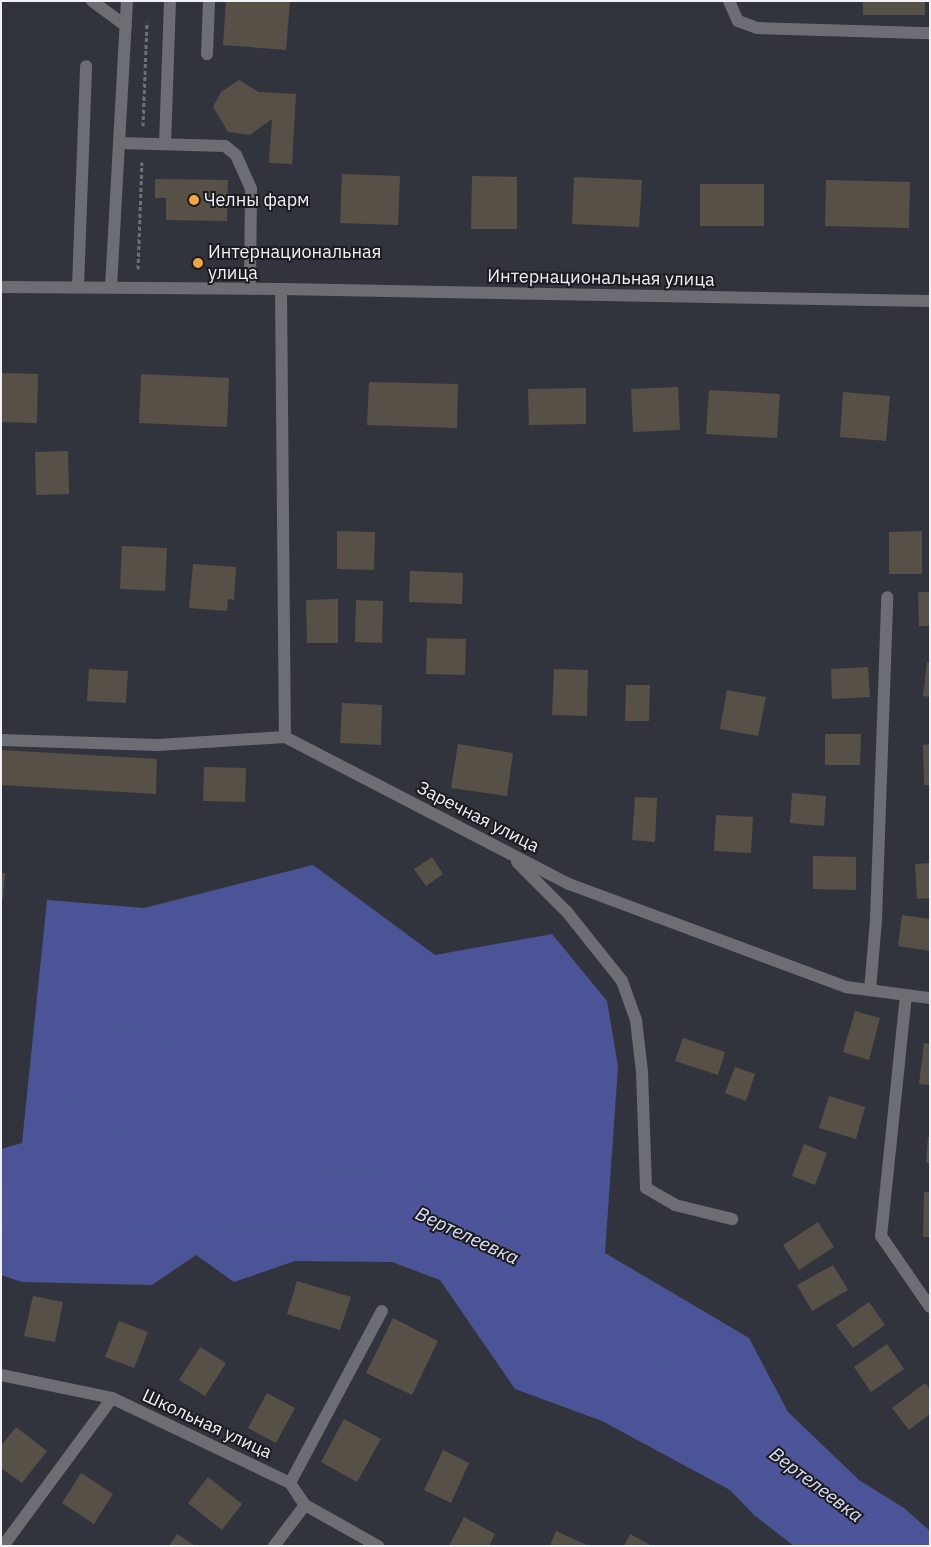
<!DOCTYPE html>
<meta charset="utf-8">
<style>
body{margin:0}
#map{position:relative;width:931px;height:1547px;overflow:hidden;background:#32343d;font-family:"IBM Plex Sans",sans-serif}
div>[style]{position:absolute}
[style*='--x']{left:calc(var(--x)*1px);top:calc(var(--y)*1px);width:calc(var(--w)*1px);rotate:calc(var(--a)*1deg)}
.forest>*{inset:0;background:#4c5498}
.water>*{inset:0;background:#4d5499}
.river>*{height:44px;margin:-22px;padding:0 22px;transform-origin:22px;border-radius:22px;background:#4d5499}
.building>*{inset:0;background:#575047}
.path>*{height:3px;margin-top:-1.5px;transform-origin:0;background:repeating-linear-gradient(90deg,#6e7078 0 4px,transparent 0 6.5px)}
.minor>*{height:12px;margin:-6px;padding:0 6px;transform-origin:6px;border-radius:6px;background:#6d6e73}
.dots>*{width:14px;height:14px;translate:-50% -50%;box-sizing:border-box;border:2px solid #1b1c20;border-radius:50%}
span{translate:-50% -50%;white-space:nowrap;text-align:center;line-height:1.15;-webkit-text-stroke:4px #1b1c20;paint-order:stroke}
.poi-label{font-size:18px;color:#f1f2f8}
.left{translate:0 -50%;text-align:left}
.street-label{font-size:18px;color:#f1f2f8}
.water-label{font-size:19px;color:#dee2f7;font-style:italic}
.frame{position:absolute;inset:0;border:2px solid #f1f2f8;pointer-events:none}
</style>
<div id="map">
<div class="forest">
<div style="clip-path:polygon(313px 865px,435px 955px,552px 934px,607px 1001px,618px 1066px,605px 1253px,749px 1338px,788px 1412px,859px 1480px,904px 1508px,930px 1531px,930px 1546px,794px 1546px,754px 1515px,730px 1490px,602px 1421px,515px 1389px,440px 1280px,392px 1262px,295px 1261px,234px 1282px,196px 1255px,152px 1285px,22px 1282px,1px 1275px,1px 1149px,22px 1143px,47px 900px,144px 908px)"></div>
</div>
<div class="water">
<div style="clip-path:polygon(138px 1033px,183px 1054px,179px 1112px,110px 1131px,86px 1103px,52px 1087px,54px 1039px)"></div>
</div>
<div class="river">
<div style="--x:1;--y:1207;--w:385;--a:-1"></div>
<div style="--x:386;--y:1200;--w:146;--a:23"></div>
<div style="--x:520;--y:1257;--w:170;--a:46.7"></div>
<div style="--x:637;--y:1381;--w:167;--a:27"></div>
<div style="--x:786;--y:1457;--w:140;--a:39.5"></div>
</div>
<div class="building">
<div style="clip-path:polygon(226px 1px,290px 1px,286px 50px,223px 45px)"></div>
<div style="clip-path:polygon(863px 1px,925px 1px,925px 15px,863px 15px)"></div>
<div style="clip-path:polygon(239px 80px,259px 92px,296px 94px,292px 164px,269px 163px,272px 119px,250px 135px,228px 132px,213px 107px,221px 92px)"></div>
<div style="clip-path:polygon(342px 174px,400px 176px,398px 225px,340px 223px)"></div>
<div style="clip-path:polygon(472px 176px,517px 177px,517px 229px,471px 229px)"></div>
<div style="clip-path:polygon(574px 177px,642px 180px,639px 227px,572px 224px)"></div>
<div style="clip-path:polygon(155px 179px,228px 180px,227px 221px,166px 220px,166px 198px,155px 198px)"></div>
<div style="clip-path:polygon(826px 180px,910px 182px,909px 228px,825px 226px)"></div>
<div style="clip-path:polygon(700px 184px,764px 184px,764px 226px,700px 226px)"></div>
<div style="clip-path:polygon(1px 373px,38px 374px,37px 423px,1px 422px)"></div>
<div style="clip-path:polygon(141px 374px,229px 378px,227px 427px,139px 423px)"></div>
<div style="clip-path:polygon(369px 382px,458px 384px,457px 428px,367px 425px)"></div>
<div style="clip-path:polygon(678px 387px,680px 430px,633px 432px,631px 389px)"></div>
<div style="clip-path:polygon(586px 388px,586px 424px,529px 425px,528px 389px)"></div>
<div style="clip-path:polygon(709px 390px,780px 394px,777px 438px,706px 434px)"></div>
<div style="clip-path:polygon(843px 392px,890px 396px,886px 441px,840px 437px)"></div>
<div style="clip-path:polygon(68px 451px,69px 494px,36px 495px,35px 452px)"></div>
<div style="clip-path:polygon(337px 531px,375px 532px,374px 570px,337px 569px)"></div>
<div style="clip-path:polygon(922px 531px,922px 574px,889px 574px,889px 532px)"></div>
<div style="clip-path:polygon(122px 546px,167px 548px,165px 591px,120px 589px)"></div>
<div style="clip-path:polygon(193px 564px,236px 567px,234px 600px,228px 599px,227px 611px,189px 608px)"></div>
<div style="clip-path:polygon(410px 571px,463px 573px,462px 604px,409px 602px)"></div>
<div style="clip-path:polygon(918px 592px,930px 592px,930px 626px,919px 626px)"></div>
<div style="clip-path:polygon(338px 599px,338px 643px,307px 643px,306px 600px)"></div>
<div style="clip-path:polygon(356px 600px,383px 601px,382px 643px,355px 642px)"></div>
<div style="clip-path:polygon(427px 638px,466px 639px,465px 675px,426px 674px)"></div>
<div style="clip-path:polygon(927px 662px,930px 663px,930px 697px,923px 696px)"></div>
<div style="clip-path:polygon(868px 667px,870px 697px,832px 699px,831px 669px)"></div>
<div style="clip-path:polygon(89px 669px,128px 671px,126px 703px,87px 701px)"></div>
<div style="clip-path:polygon(554px 669px,588px 670px,587px 716px,552px 715px)"></div>
<div style="clip-path:polygon(626px 685px,650px 685px,649px 721px,625px 721px)"></div>
<div style="clip-path:polygon(727px 690px,766px 697px,758px 736px,720px 729px)"></div>
<div style="clip-path:polygon(342px 703px,382px 705px,381px 745px,340px 743px)"></div>
<div style="clip-path:polygon(825px 734px,861px 734px,860px 765px,825px 765px)"></div>
<div style="clip-path:polygon(458px 744px,513px 753px,507px 796px,451px 788px)"></div>
<div style="clip-path:polygon(930px 744px,930px 785px,924px 785px,923px 745px)"></div>
<div style="clip-path:polygon(1px 750px,157px 759px,156px 794px,1px 785px)"></div>
<div style="clip-path:polygon(204px 767px,246px 768px,245px 802px,203px 801px)"></div>
<div style="clip-path:polygon(792px 793px,826px 796px,824px 826px,790px 823px)"></div>
<div style="clip-path:polygon(635px 797px,657px 798px,655px 842px,632px 840px)"></div>
<div style="clip-path:polygon(716px 815px,753px 817px,751px 853px,714px 851px)"></div>
<div style="clip-path:polygon(813px 856px,856px 857px,856px 890px,813px 889px)"></div>
<div style="clip-path:polygon(432px 857px,443px 874px,426px 886px,414px 869px)"></div>
<div style="clip-path:polygon(930px 863px,930px 898px,917px 899px,915px 864px)"></div>
<div style="clip-path:polygon(1px 873px,5px 873px,3px 899px,1px 898px)"></div>
<div style="clip-path:polygon(902px 915px,930px 919px,930px 951px,898px 946px)"></div>
<div style="clip-path:polygon(855px 1011px,880px 1018px,869px 1060px,843px 1052px)"></div>
<div style="clip-path:polygon(683px 1038px,725px 1052px,718px 1075px,675px 1061px)"></div>
<div style="clip-path:polygon(924px 1043px,930px 1044px,930px 1085px,919px 1084px)"></div>
<div style="clip-path:polygon(735px 1067px,755px 1074px,746px 1101px,725px 1093px)"></div>
<div style="clip-path:polygon(829px 1096px,865px 1107px,856px 1139px,819px 1128px)"></div>
<div style="clip-path:polygon(928px 1137px,930px 1137px,930px 1163px,926px 1163px)"></div>
<div style="clip-path:polygon(804px 1144px,827px 1153px,815px 1185px,792px 1176px)"></div>
<div style="clip-path:polygon(924px 1192px,930px 1192px,930px 1237px,923px 1237px)"></div>
<div style="clip-path:polygon(818px 1222px,834px 1247px,799px 1270px,783px 1245px)"></div>
<div style="clip-path:polygon(833px 1265px,848px 1290px,812px 1311px,797px 1285px)"></div>
<div style="clip-path:polygon(297px 1281px,351px 1297px,340px 1330px,287px 1314px)"></div>
<div style="clip-path:polygon(33px 1296px,63px 1302px,55px 1342px,24px 1336px)"></div>
<div style="clip-path:polygon(869px 1302px,885px 1325px,853px 1348px,836px 1325px)"></div>
<div style="clip-path:polygon(393px 1318px,438px 1341px,412px 1395px,366px 1373px)"></div>
<div style="clip-path:polygon(119px 1321px,148px 1332px,134px 1368px,105px 1357px)"></div>
<div style="clip-path:polygon(887px 1344px,904px 1369px,871px 1392px,854px 1367px)"></div>
<div style="clip-path:polygon(200px 1347px,226px 1363px,205px 1396px,179px 1380px)"></div>
<div style="clip-path:polygon(925px 1383px,930px 1389px,930px 1414px,909px 1430px,892px 1408px)"></div>
<div style="clip-path:polygon(267px 1393px,295px 1408px,276px 1443px,248px 1428px)"></div>
<div style="clip-path:polygon(344px 1419px,381px 1439px,357px 1482px,321px 1462px)"></div>
<div style="clip-path:polygon(16px 1427px,47px 1451px,22px 1483px,1px 1468px,1px 1446px)"></div>
<div style="clip-path:polygon(443px 1450px,469px 1463px,451px 1503px,424px 1490px)"></div>
<div style="clip-path:polygon(81px 1473px,113px 1494px,94px 1524px,62px 1503px)"></div>
<div style="clip-path:polygon(208px 1477px,242px 1504px,222px 1530px,188px 1503px)"></div>
<div style="clip-path:polygon(464px 1517px,495px 1534px,489px 1546px,449px 1546px)"></div>
<div style="clip-path:polygon(556px 1531px,589px 1546px,550px 1546px)"></div>
<div style="clip-path:polygon(177px 1534px,195px 1546px,169px 1546px)"></div>
<div style="clip-path:polygon(630px 1534px,652px 1546px,624px 1546px)"></div>
</div>
<div class="path">
<div style="--x:143;--y:126;--w:104;--a:-87.8"></div>
<div style="--x:138;--y:269;--w:107;--a:-87.9"></div>
</div>
<div class="minor">
<div style="--x:92;--y:1;--w:42;--a:36.3"></div>
<div style="--x:729;--y:1;--w:22;--a:66"></div>
<div style="--x:738;--y:21;--w:20;--a:20"></div>
<div style="--x:757;--y:28;--w:173;--a:1.7"></div>
<div style="--x:207;--y:54;--w:53;--a:-87.8"></div>
<div style="--x:119;--y:143;--w:106;--a:1.6"></div>
<div style="--x:225;--y:146;--w:14;--a:39"></div>
<div style="--x:236;--y:155;--w:37;--a:66"></div>
<div style="--x:251;--y:189;--w:100;--a:90.6"></div>
<div style="--x:165;--y:144;--w:143;--a:-88"></div>
<div style="--x:1;--y:287;--w:280;--a:0.4"></div>
<div style="--x:281;--y:289;--w:649;--a:1.06"></div>
<div style="--x:78;--y:287;--w:221;--a:-87.9"></div>
<div style="--x:111;--y:287;--w:286;--a:-86.8"></div>
<div style="--x:281;--y:289;--w:448;--a:89.5"></div>
<div style="--x:1;--y:740;--w:157;--a:1.8"></div>
<div style="--x:158;--y:745;--w:127;--a:-3.6"></div>
<div style="--x:285;--y:737;--w:320;--a:27.4"></div>
<div style="--x:569;--y:884;--w:296;--a:20.4"></div>
<div style="--x:846;--y:987;--w:85;--a:7.5"></div>
<div style="--x:517;--y:862;--w:71;--a:45"></div>
<div style="--x:567;--y:912;--w:88;--a:51.4"></div>
<div style="--x:622;--y:981;--w:41;--a:70.3"></div>
<div style="--x:636;--y:1020;--w:52;--a:83.4"></div>
<div style="--x:642;--y:1072;--w:116;--a:88"></div>
<div style="--x:646;--y:1188;--w:34;--a:30"></div>
<div style="--x:675;--y:1205;--w:59;--a:13.8"></div>
<div style="--x:870;--y:990;--w:70;--a:-85.1"></div>
<div style="--x:876;--y:920;--w:323;--a:-88"></div>
<div style="--x:906;--y:995;--w:242;--a:95.9"></div>
<div style="--x:881;--y:1236;--w:86;--a:55.4"></div>
<div style="--x:1;--y:1375;--w:113;--a:11.7"></div>
<div style="--x:112;--y:1398;--w:197;--a:25.5"></div>
<div style="--x:290;--y:1483;--w:27;--a:56"></div>
<div style="--x:305;--y:1505;--w:84;--a:29.3"></div>
<div style="--x:290;--y:1483;--w:195;--a:-61.9"></div>
<div style="--x:3;--y:1546;--w:184;--a:-53.6"></div>
<div style="--x:274;--y:1546;--w:51;--a:-52.9"></div>
</div>
<div class="dots">
<div style="left:194px;top:200px;background:#f2a541"></div>
<div style="left:198px;top:263px;background:#f2a541"></div>
</div>
<div class="poi-label">
<span class="left" style="left:204px;top:200px">Челны фарм</span>
<span class="left" style="left:208px;top:263px">Интернациональная<br>улица</span>
</div>
<div class="street-label">
<span style="left:601px;top:278px;rotate:1deg">Интернациональная улица</span>
<span style="left:478px;top:817px;rotate:27deg">Заречная улица</span>
<span style="left:207px;top:1424px;rotate:25deg">Школьная улица</span>
</div>
<div class="water-label">
<span style="left:467px;top:1236px;rotate:25deg">Вертелеевка</span>
<span style="left:816px;top:1485px;rotate:37deg">Вертелеевка</span>
</div>
<div class="frame"></div>
</div>
